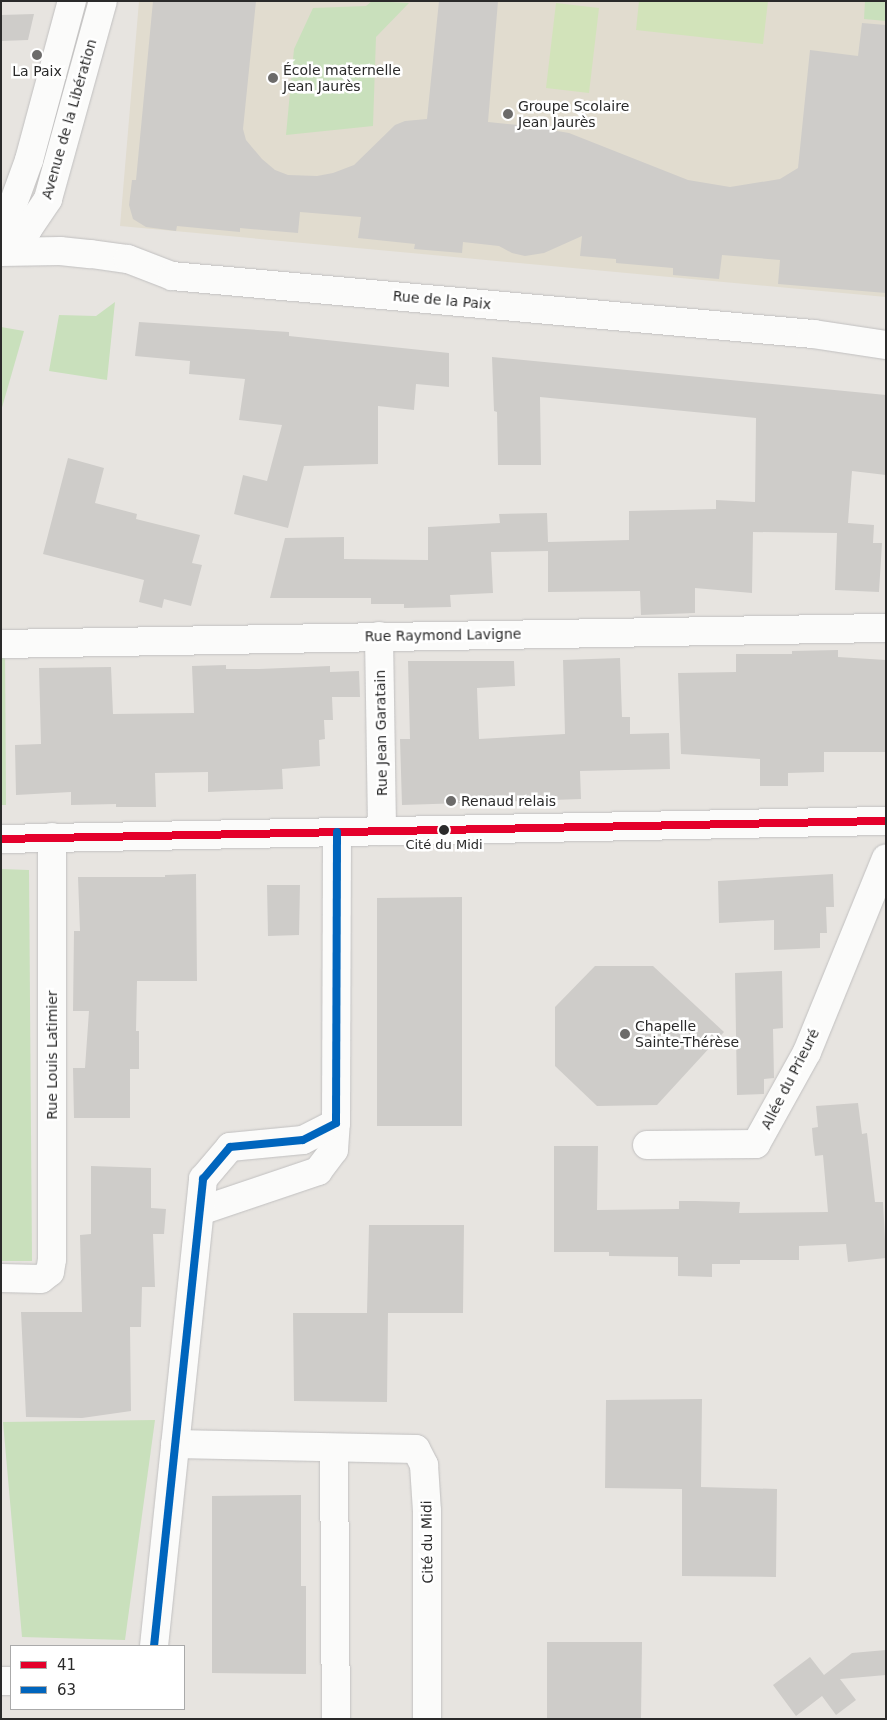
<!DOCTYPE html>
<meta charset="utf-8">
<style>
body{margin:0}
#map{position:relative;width:887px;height:1720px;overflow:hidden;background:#e7e4e0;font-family:"DejaVu Sans",sans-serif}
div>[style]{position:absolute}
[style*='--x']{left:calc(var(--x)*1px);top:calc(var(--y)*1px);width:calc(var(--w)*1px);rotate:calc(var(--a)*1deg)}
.education>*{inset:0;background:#e1dccf}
.green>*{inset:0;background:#c9e0bc}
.pitch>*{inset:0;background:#d2e3ba}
.building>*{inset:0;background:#ceccc9}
.roads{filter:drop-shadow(0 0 1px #c1c0c0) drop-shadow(0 0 1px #c1c0c0)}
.minor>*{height:28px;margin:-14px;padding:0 14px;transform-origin:14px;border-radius:14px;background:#fbfbfa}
.tertiary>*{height:28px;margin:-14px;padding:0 14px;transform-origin:14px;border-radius:14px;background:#fbfbfa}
.bus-1>*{height:8px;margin:-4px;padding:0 4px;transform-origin:4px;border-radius:4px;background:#e4002b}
.bus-2>*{height:8px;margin:-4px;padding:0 4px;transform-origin:4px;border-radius:4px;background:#0065bd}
.dots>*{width:14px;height:14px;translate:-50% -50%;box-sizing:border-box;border:2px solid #fff;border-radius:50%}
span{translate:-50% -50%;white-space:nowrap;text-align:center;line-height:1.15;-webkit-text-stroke:5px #fff;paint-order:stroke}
.bus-label{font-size:13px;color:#2a2a2a}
.poi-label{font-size:14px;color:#2a2a2a}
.left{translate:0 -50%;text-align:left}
.street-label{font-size:14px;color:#2a2a2a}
.frame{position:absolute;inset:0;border:2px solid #2a2a2a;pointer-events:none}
.legend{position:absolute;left:10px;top:1645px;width:175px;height:65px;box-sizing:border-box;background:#fff;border:1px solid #aaa;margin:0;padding:6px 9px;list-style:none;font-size:15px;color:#2a2a2a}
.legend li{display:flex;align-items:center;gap:10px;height:25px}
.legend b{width:25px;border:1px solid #aaa}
</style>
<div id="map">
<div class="education">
<div style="clip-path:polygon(139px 1px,886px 1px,886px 297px,120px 226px)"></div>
</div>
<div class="green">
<div style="clip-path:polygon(372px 1px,409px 3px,376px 37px,373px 126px,286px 135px,294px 49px,313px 8px,366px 6px)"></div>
<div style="clip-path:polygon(865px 1px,886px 1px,886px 21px,864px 19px)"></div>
<div style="clip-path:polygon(115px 302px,107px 380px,49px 371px,59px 315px,96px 316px)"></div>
<div style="clip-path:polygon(1px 327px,24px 331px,1px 411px)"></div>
<div style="clip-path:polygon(1px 649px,5px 649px,6px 805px,1px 805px)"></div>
<div style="clip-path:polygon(1px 869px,29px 870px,32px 1261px,1px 1261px)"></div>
<div style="clip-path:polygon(155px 1420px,125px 1640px,22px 1637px,3px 1422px)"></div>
</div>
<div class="pitch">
<div style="clip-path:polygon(639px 1px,768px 1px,763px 44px,636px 30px)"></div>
<div style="clip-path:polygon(556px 3px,599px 8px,589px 93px,546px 88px)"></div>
</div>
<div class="building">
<div style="clip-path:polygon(153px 1px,256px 1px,243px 129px,246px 140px,262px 159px,275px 170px,288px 175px,317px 176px,333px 173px,354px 165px,395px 125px,405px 121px,427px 119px,439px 1px,498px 1px,488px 122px,528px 126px,569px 133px,688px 180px,730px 187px,780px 179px,798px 168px,810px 50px,858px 56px,862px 23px,886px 25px,886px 293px,778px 284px,780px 260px,722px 255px,719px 279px,673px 275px,673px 268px,616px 263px,616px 259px,580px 256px,582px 236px,544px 253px,525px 256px,512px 253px,499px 246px,463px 242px,462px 253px,414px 249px,415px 244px,358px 238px,361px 217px,300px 212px,298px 233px,240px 228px,240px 232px,177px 226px,176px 231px,146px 227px,133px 219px,129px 205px,132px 180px,136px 180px)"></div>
<div style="clip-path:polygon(34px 14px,28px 40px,1px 41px,1px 15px)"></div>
<div style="clip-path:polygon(139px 322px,289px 332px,289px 336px,449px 353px,449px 387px,416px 384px,414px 410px,378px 406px,378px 464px,304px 466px,288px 528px,234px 514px,243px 475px,267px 481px,282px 425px,239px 420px,245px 379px,189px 374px,190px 361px,135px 356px)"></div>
<div style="clip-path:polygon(492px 357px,886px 395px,886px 475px,852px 471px,848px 523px,874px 525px,873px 543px,882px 543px,879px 592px,835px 590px,837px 533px,753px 532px,752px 593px,695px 588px,695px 613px,641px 615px,640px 591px,548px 592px,548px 551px,491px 552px,493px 593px,450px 595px,451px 607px,404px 608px,404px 604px,371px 604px,371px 598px,270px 598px,285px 538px,344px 537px,344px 559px,428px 560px,428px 527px,500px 523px,499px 514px,547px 513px,548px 542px,629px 540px,629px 511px,716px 509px,716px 500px,755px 502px,756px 418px,540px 397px,541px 465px,498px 465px,497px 412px,494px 411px)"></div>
<div style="clip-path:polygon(68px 458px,104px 468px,95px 503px,137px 514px,136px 519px,200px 535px,192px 563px,202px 565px,191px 606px,164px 599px,162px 608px,139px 602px,144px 580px,43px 554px)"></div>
<div style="clip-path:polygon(838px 650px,838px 657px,886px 660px,886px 752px,824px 752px,824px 772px,788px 773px,788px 786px,760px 786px,760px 759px,681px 754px,678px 673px,736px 672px,736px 654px,792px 654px,792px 651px)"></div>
<div style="clip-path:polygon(620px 658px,622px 717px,630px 717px,630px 734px,669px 733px,670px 769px,580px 771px,581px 799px,402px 805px,400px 739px,410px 739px,408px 661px,514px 661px,515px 686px,477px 688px,479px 739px,565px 734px,563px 660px)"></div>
<div style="clip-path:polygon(226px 665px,226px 669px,259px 669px,330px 666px,330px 672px,359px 671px,360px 697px,332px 697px,333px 720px,324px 720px,325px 739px,319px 740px,320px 766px,282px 769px,283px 789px,208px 792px,208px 772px,155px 773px,156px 807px,116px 807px,116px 804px,71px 805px,71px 792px,16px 795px,15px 745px,41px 744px,39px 668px,111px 667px,113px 714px,194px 713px,192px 666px)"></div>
<div style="clip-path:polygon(196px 874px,197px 981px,137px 981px,136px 1031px,139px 1031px,139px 1069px,130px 1069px,130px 1118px,74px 1118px,73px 1068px,85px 1068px,89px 1011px,73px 1011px,74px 931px,80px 931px,78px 877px,165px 877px,165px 875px)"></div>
<div style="clip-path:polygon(833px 874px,834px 907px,826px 907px,827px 933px,820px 933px,820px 948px,774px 950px,774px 920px,719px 923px,718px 881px)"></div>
<div style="clip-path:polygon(267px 885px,300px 885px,299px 935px,268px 936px)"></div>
<div style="clip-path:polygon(462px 897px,462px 1126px,377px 1126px,377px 898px)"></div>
<div style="clip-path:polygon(595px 966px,653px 966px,724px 1032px,657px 1105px,597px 1106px,555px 1066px,555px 1007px)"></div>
<div style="clip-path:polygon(782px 971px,783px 1028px,773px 1029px,774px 1078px,764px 1079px,764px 1094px,737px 1095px,735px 973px)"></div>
<div style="clip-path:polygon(858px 1103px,862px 1134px,867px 1133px,875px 1202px,883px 1202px,886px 1258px,848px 1262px,846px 1244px,799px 1246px,799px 1260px,740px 1260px,740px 1264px,712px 1264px,712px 1277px,678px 1276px,678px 1257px,609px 1256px,609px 1252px,554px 1252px,554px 1146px,598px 1146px,597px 1210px,679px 1209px,679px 1201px,695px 1201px,740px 1202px,739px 1213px,828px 1212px,823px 1155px,815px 1156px,813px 1140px,812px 1128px,818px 1127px,816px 1106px)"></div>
<div style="clip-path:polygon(91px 1166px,151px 1168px,151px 1208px,166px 1209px,164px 1234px,153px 1234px,155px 1287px,142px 1287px,141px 1327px,130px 1327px,131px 1411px,82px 1418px,26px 1417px,21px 1312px,82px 1312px,80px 1235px,91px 1234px)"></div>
<div style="clip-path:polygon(369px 1225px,464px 1225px,463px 1313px,388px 1313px,387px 1402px,294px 1401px,293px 1313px,367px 1313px)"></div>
<div style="clip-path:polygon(702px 1399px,701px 1487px,777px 1489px,776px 1577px,682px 1576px,682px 1489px,605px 1488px,606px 1400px)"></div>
<div style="clip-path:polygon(301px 1495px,301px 1586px,306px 1586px,306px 1674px,212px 1673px,212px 1496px)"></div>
<div style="clip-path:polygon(547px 1642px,642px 1642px,641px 1719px,547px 1719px)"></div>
<div style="clip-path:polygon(886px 1650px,886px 1675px,840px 1679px,856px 1700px,836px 1715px,822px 1696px,796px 1716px,773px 1685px,810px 1657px,824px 1675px,852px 1653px)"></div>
</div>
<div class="roads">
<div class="minor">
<div style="--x:1;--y:237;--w:82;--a:-70"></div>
<div style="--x:29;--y:160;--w:165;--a:-74.9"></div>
<div style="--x:1;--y:248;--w:33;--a:-35"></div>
<div style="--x:28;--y:229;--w:36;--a:-56"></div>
<div style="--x:48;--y:199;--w:205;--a:-74.5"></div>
<div style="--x:1;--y:252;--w:59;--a:-1"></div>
<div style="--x:60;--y:251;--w:31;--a:6"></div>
<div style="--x:91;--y:254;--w:37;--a:8"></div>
<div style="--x:128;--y:259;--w:47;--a:21.1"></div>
<div style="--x:172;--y:276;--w:644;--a:5.17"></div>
<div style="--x:813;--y:334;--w:74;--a:8.6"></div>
<div style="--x:379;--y:636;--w:195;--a:89.1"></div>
<div style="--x:1;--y:644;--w:885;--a:-1.04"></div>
<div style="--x:647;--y:1145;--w:109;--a:-0.5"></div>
<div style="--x:756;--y:1144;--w:105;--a:-61"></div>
<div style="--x:807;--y:1052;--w:209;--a:-67.8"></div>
<div style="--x:200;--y:1211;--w:125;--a:-18.7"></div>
<div style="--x:318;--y:1171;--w:26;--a:-53"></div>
<div style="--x:334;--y:1150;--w:27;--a:-86"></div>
<div style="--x:1;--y:1278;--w:40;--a:1.4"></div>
<div style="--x:41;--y:1279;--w:11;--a:-38"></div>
<div style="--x:50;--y:1272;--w:13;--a:-81"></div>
<div style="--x:52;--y:1259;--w:422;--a:-90"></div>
<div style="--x:175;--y:1444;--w:241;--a:1.2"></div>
<div style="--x:416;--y:1449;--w:18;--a:63"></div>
<div style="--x:424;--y:1465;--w:46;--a:86.3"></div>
<div style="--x:427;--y:1511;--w:208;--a:90"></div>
<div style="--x:334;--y:1448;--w:271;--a:89.6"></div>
<div style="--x:154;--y:1646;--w:470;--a:-84"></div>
<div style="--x:203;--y:1179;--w:42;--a:-49.8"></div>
<div style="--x:230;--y:1147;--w:73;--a:-5.5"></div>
<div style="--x:303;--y:1140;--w:37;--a:-27"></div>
<div style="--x:336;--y:1123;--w:291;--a:-89.8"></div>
<div style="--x:1;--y:1681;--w:10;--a:0"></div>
</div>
<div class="tertiary">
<div style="--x:1;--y:839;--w:885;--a:-1.17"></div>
</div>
</div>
<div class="bus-1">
<div style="--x:1;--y:839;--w:885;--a:-1.17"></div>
</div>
<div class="bus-2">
<div style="--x:154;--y:1646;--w:470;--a:-84"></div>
<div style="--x:203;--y:1179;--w:42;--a:-49.8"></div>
<div style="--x:230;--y:1147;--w:73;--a:-5.5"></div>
<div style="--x:303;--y:1140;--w:37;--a:-27"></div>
<div style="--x:336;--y:1123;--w:291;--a:-89.8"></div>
</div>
<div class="dots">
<div style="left:37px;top:55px;background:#6c6b6a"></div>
<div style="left:273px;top:78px;background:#6c6b6a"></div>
<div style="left:508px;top:114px;background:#6c6b6a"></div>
<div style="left:451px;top:801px;background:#6c6b6a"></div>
<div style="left:444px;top:830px;background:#2a2a2a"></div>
<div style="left:625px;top:1034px;background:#6c6b6a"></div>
</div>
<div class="bus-label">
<span style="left:444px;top:845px">Cité du Midi</span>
</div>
<div class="poi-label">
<span class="left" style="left:283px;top:78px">École maternelle<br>Jean Jaurès</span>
<span style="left:37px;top:71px">La Paix</span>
<span class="left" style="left:518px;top:114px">Groupe Scolaire<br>Jean Jaurès</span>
<span class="left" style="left:461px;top:801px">Renaud relais</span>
<span class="left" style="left:635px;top:1034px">Chapelle<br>Sainte-Thérèse</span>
</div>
<div class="street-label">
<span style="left:69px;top:119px;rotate:-74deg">Avenue de la Libération</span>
<span style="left:442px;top:300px;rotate:5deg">Rue de la Paix</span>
<span style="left:443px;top:635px;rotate:-1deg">Rue Raymond Lavigne</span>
<span style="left:381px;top:733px;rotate:-91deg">Rue Jean Garatain</span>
<span style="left:52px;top:1055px;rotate:-90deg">Rue Louis Latimier</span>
<span style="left:790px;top:1079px;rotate:-63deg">Allée du Prieuré</span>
<span style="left:427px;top:1542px;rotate:-91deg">Cité du Midi</span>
</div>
<div class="frame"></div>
<ul class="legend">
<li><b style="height:6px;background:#e4002b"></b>41</li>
<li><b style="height:6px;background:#0065bd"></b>63</li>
</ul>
</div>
